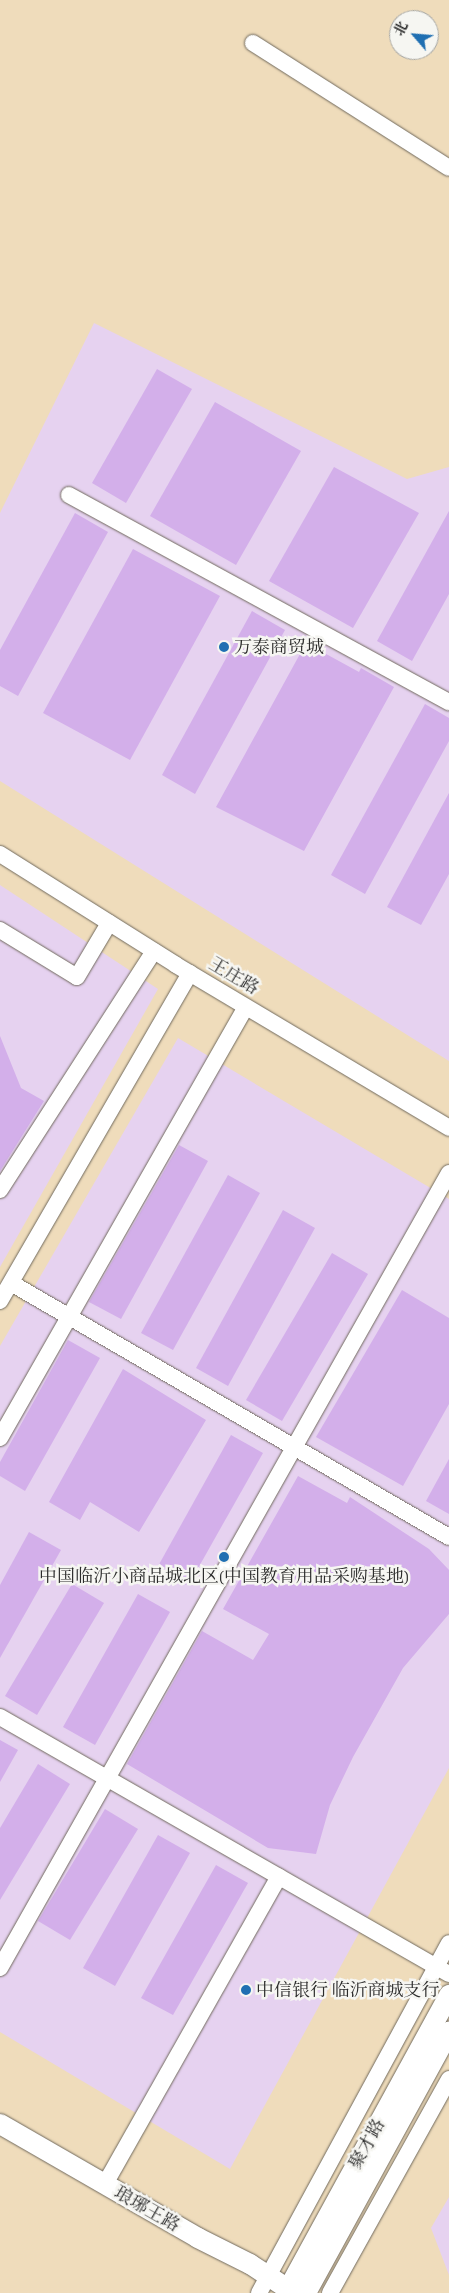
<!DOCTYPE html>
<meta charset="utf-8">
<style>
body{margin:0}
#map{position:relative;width:449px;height:2293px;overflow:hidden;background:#efdcbb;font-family:Alegreya,"Noto Serif SC",serif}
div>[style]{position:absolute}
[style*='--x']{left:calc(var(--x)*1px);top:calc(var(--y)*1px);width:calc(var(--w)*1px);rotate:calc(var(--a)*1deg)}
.built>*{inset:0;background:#e6d2f0}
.building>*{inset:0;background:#d3afea}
.roads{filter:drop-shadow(0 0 1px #70695d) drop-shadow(0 0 1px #70695d)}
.minor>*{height:16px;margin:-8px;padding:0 8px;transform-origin:8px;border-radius:8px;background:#fff}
.major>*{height:20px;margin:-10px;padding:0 10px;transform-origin:10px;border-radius:10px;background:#fff}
.dots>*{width:14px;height:14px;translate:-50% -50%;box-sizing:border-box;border:2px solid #f6f6f2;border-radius:50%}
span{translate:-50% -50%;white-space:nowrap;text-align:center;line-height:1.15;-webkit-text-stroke:5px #f6f6f2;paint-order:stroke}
.poi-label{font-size:18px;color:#2b2b2b}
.left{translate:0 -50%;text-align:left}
.street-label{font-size:18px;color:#2b2b2b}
.north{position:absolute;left:389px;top:10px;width:50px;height:50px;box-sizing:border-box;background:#f6f6f2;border:1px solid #a5a5a2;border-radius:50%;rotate:297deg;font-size:14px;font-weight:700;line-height:20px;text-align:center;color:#2b2b2b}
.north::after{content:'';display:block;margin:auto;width:18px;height:22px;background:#1f6fb2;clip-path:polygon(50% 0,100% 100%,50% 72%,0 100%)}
</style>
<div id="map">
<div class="built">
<div style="clip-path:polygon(94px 323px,407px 479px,449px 467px,449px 1061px,0 781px,0 513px)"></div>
<div style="clip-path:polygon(0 885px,158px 989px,0 1267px)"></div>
<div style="clip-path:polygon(178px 1038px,449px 1199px,449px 1768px,230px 2169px,0 2032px,0 1346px)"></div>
<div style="clip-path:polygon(449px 2197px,449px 2275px,431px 2228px)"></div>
</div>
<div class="building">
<div style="clip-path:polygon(157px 369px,192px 389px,126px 503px,92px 483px)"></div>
<div style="clip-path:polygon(215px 402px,301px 451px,236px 565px,150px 516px)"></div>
<div style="clip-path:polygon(334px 467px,419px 513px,353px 628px,269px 581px)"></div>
<div style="clip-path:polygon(449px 511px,449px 594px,412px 661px,377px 641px)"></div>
<div style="clip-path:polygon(75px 513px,108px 532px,18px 696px,0 686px,0 650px)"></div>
<div style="clip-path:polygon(133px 549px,220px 596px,130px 760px,43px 713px)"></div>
<div style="clip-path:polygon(252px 611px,285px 630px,195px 794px,162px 775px)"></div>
<div style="clip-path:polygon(306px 643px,359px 672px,361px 668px,394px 687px,304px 851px,216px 807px)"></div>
<div style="clip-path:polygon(425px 704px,449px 718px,449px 741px,365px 894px,331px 875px)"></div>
<div style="clip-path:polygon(449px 793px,449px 874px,421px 925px,387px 907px)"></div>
<div style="clip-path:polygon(0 1036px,21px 1088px,44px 1101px,0 1171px)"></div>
<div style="clip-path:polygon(179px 1145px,208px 1161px,121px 1319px,89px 1302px)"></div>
<div style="clip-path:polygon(228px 1175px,260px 1193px,173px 1350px,141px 1333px)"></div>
<div style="clip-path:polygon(283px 1210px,315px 1228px,228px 1386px,196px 1368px)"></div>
<div style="clip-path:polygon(332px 1253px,368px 1274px,282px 1421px,246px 1400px)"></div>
<div style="clip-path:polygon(402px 1290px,449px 1318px,449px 1404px,403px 1486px,316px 1437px)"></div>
<div style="clip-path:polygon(68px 1340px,100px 1358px,25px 1491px,0 1476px,0 1462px)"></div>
<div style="clip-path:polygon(123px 1369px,206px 1420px,139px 1532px,90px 1502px,80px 1520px,49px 1502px)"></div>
<div style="clip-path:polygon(231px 1435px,263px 1453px,188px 1586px,157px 1568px)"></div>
<div style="clip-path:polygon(449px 1459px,449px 1514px,426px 1501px)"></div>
<div style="clip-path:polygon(298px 1476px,347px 1503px,350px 1497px,429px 1549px,449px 1570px,449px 1614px,403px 1668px,353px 1757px,330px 1805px,316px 1854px,268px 1848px,127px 1764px,202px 1631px,253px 1660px,269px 1634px,223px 1609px)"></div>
<div style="clip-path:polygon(29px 1532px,61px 1550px,0 1658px,0 1585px)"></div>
<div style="clip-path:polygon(72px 1584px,104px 1603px,37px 1715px,5px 1696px)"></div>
<div style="clip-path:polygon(138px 1594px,170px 1612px,95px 1745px,63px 1727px)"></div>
<div style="clip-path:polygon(0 1740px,18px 1750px,0 1782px)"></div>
<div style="clip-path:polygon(38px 1764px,70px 1784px,0 1900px,0 1828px)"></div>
<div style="clip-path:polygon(105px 1809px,138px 1829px,70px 1940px,38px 1921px)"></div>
<div style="clip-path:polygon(158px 1835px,190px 1853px,115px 1986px,83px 1968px)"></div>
<div style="clip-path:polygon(216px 1865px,248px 1883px,173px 2015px,141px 1998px)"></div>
</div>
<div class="roads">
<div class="minor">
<div style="--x:253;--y:43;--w:232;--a:32.5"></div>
<div style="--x:69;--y:495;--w:433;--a:28.6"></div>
<div style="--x:0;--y:854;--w:208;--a:32.2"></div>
<div style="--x:176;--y:965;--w:318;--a:30.8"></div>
<div style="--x:0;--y:930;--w:90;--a:31.4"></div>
<div style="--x:77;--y:977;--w:63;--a:-59.3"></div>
<div style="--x:0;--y:1190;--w:284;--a:-57.2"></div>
<div style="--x:11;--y:1283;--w:506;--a:30.11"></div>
<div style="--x:0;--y:1301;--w:379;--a:-59.9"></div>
<div style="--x:0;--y:1438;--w:496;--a:-60.3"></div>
<div style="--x:0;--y:1717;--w:517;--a:29.79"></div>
<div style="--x:0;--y:1968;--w:913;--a:-60.54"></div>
<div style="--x:105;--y:2184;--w:353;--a:-60.5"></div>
<div style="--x:259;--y:2293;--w:398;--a:-61.5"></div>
<div style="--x:330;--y:2293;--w:245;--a:-60.9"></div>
</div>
<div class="major">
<div style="--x:0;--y:2124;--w:228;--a:29.9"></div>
<div style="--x:198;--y:2238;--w:58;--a:26.6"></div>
<div style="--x:250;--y:2264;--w:53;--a:33.4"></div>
<div style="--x:286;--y:2293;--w:340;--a:-61.3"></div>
<div style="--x:306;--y:2293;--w:298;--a:-61.3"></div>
</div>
</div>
<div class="dots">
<div style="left:224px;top:647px;background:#1f6fb2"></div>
<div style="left:224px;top:1557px;background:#1f6fb2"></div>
<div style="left:246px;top:1990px;background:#1f6fb2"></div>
</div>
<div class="poi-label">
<span class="left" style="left:234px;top:647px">万泰商贸城</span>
<span style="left:224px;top:1576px">中国临沂小商品城北区(中国教育用品采购基地)</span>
<span class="left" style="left:256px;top:1990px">中信银行 临沂商城支行</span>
</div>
<div class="street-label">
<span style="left:234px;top:976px;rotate:31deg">王庄路</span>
<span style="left:367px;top:2144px;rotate:-61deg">聚才路</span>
<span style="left:147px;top:2209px;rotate:30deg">琅琊王路</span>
</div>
<div class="north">北</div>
</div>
